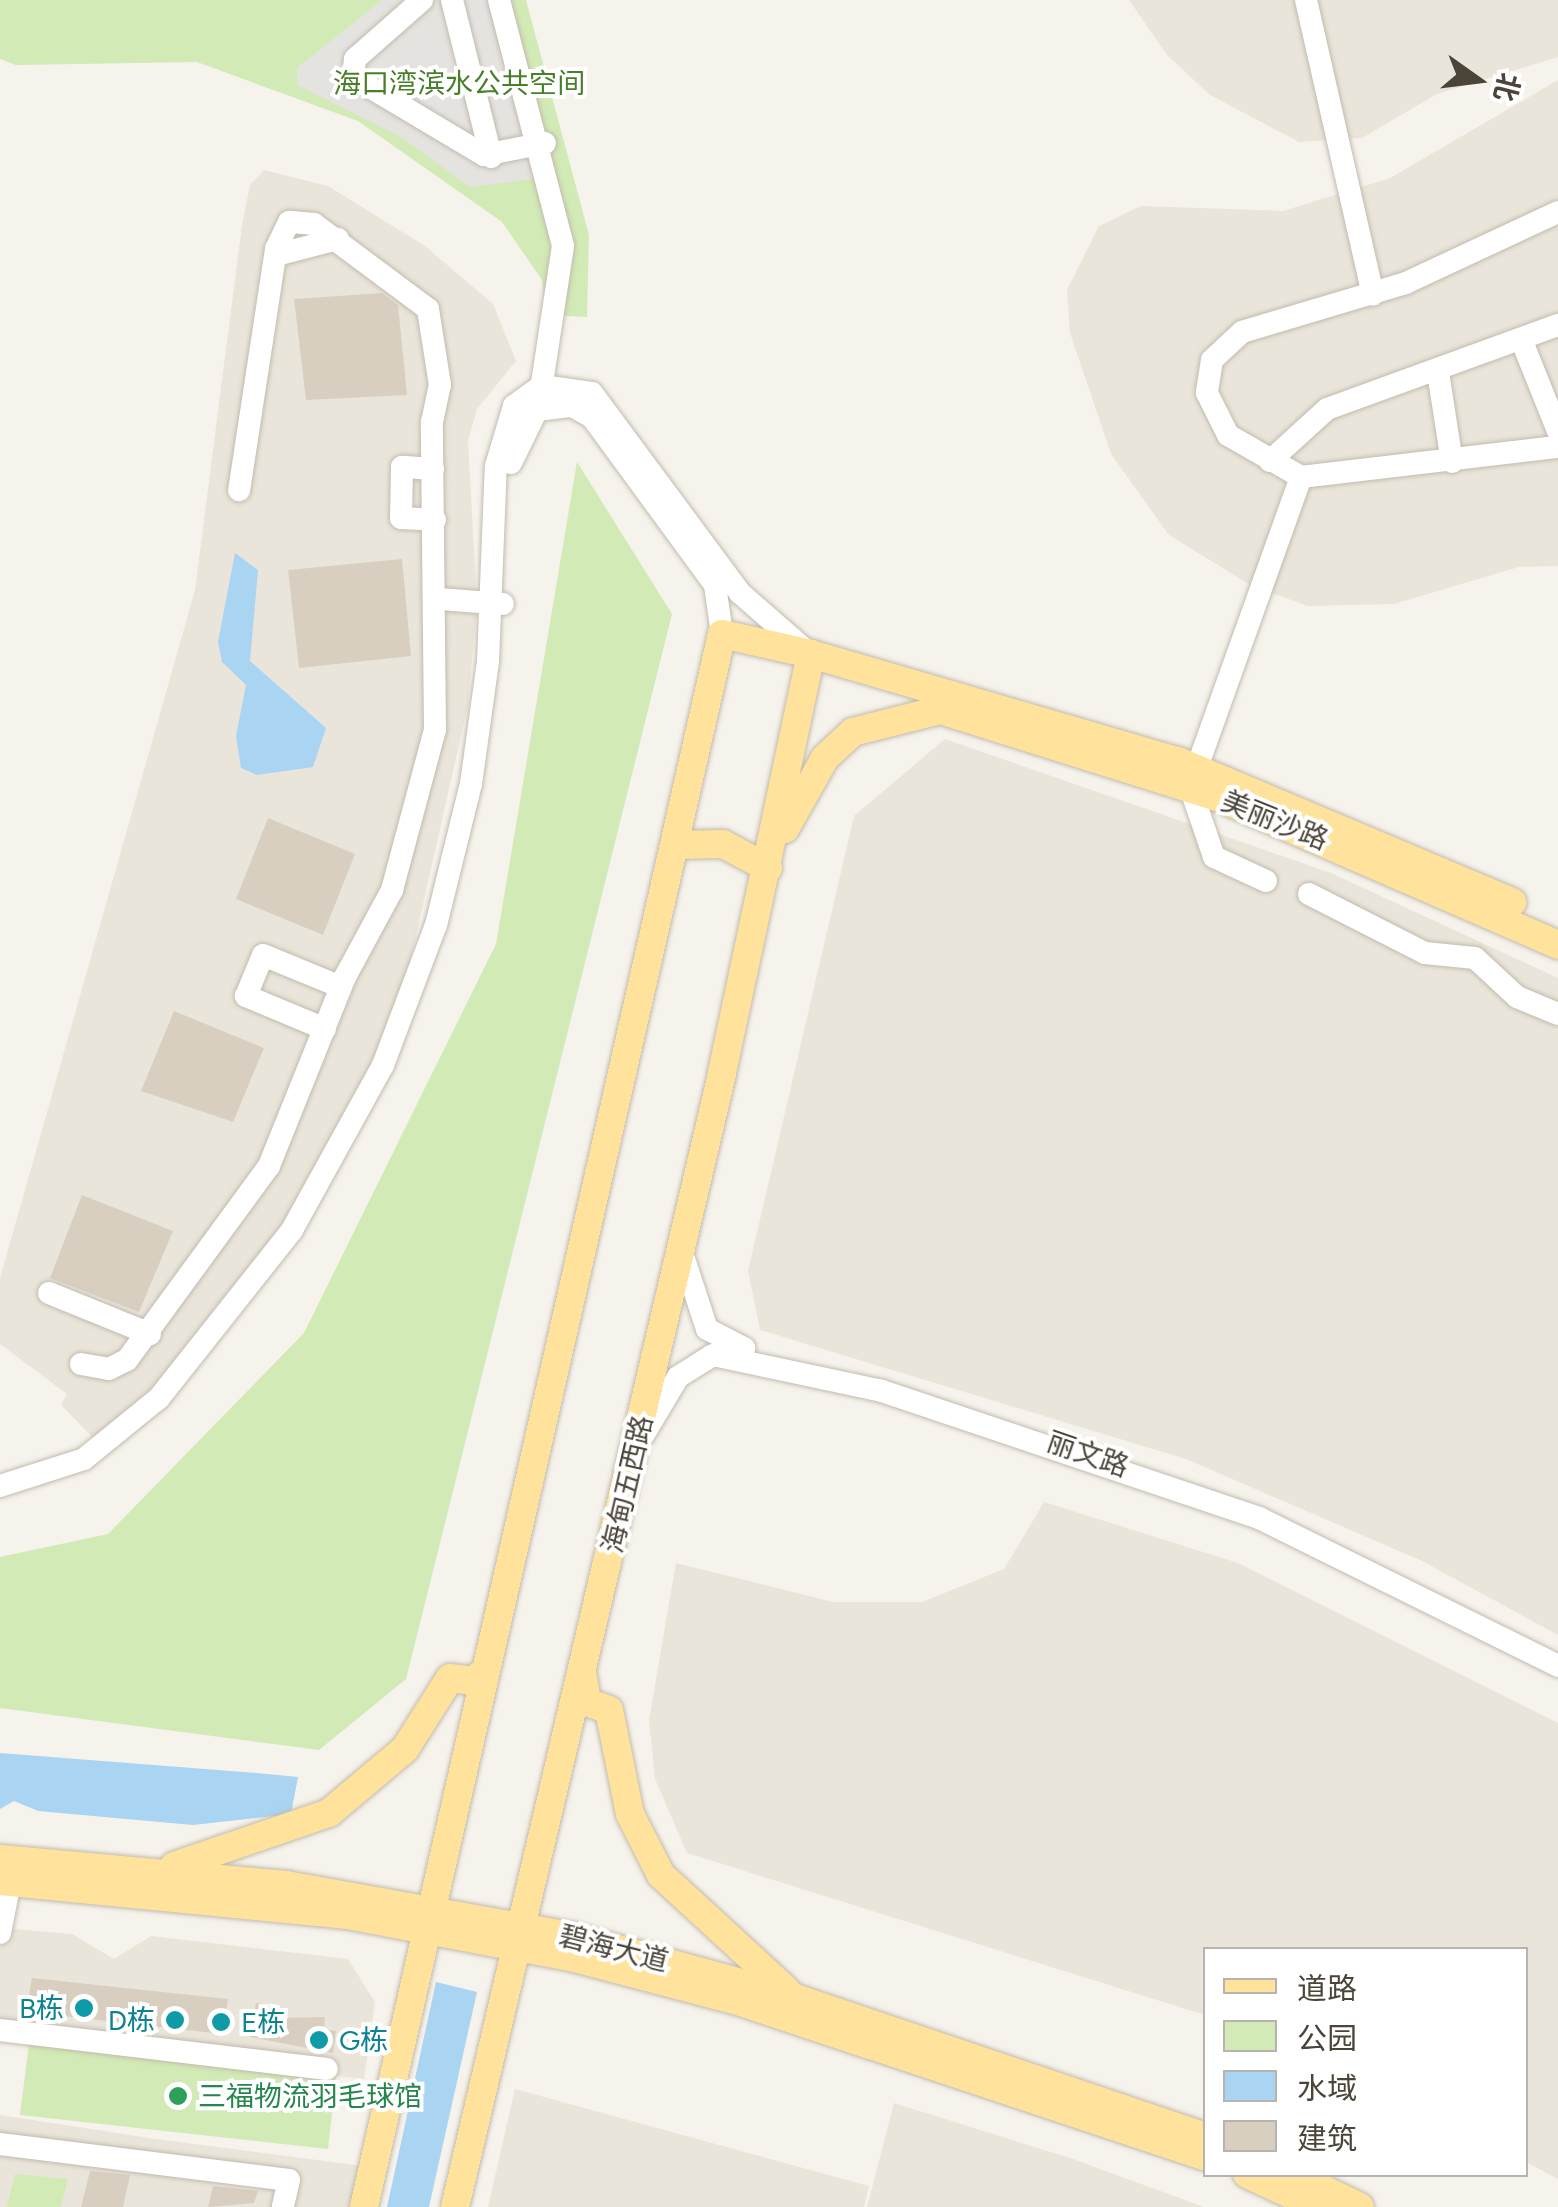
<!DOCTYPE html>
<meta charset="utf-8">
<style>
body{margin:0}
#map{position:relative;width:1558px;height:2207px;overflow:hidden;background:#f6f3ec;font-family:Figtree,"Noto Sans SC",sans-serif}
div>[style]{position:absolute}
[style*='--x']{left:calc(var(--x)*1px);top:calc(var(--y)*1px);width:calc(var(--w)*1px);rotate:calc(var(--a)*1deg)}
.residential>*{inset:0;background:#eae5da}
.green>*{inset:0;background:#d2eab5}
.parking>*{inset:0;background:#e5e3e0}
.water>*{inset:0;background:#a9d4f2}
.building>*{inset:0;background:#d8cfc1}
.roads{filter:drop-shadow(0 0 2px #c2bbae) drop-shadow(0 0 2px #c2bbae)}
.minor>*{height:22px;margin:-11px;padding:0 11px;transform-origin:11px;border-radius:11px;background:#fff}
.major>*{height:28px;margin:-14px;padding:0 14px;transform-origin:14px;border-radius:14px;background:#ffe39c}
.dots>*{width:28px;height:28px;translate:-50% -50%;box-sizing:border-box;border:5px solid #fff;border-radius:50%}
span{translate:-50% -50%;white-space:nowrap;text-align:center;line-height:1.15;-webkit-text-stroke:8px #fff;paint-order:stroke}
.park-label{font-size:28px;color:#4a7f2a}
.street-label{font-size:28px;color:#4b4439}
.culture-label{font-size:28px;color:#0d838f}
.right{translate:-100% -50%;text-align:right}
.left{translate:0 -50%;text-align:left}
.leisure-label{font-size:28px;color:#27864d}
.legend{position:absolute;left:1203px;top:1947px;width:325px;height:230px;box-sizing:border-box;background:#fff;border:2px solid #b7b4b0;margin:0;padding:12px 18px;list-style:none;font-size:30px;color:#4b4439}
.legend li{display:flex;align-items:center;gap:20px;height:50px}
.legend b{width:50px;border:2px solid #b7b4b0}
.north{position:absolute;left:1428px;top:30px;width:100px;height:100px;-webkit-text-stroke:8px #fff;paint-order:stroke;rotate:104deg;font-size:28px;font-weight:700;line-height:40px;text-align:center;color:#4b4439}
.north::after{content:'';display:block;margin:auto;width:35px;height:45px;background:#4b4439;clip-path:polygon(50% 0,100% 100%,50% 72%,0 100%)}
</style>
<div id="map">
<div class="residential">
<div style="clip-path:polygon(1129px 0,1558px 0,1558px 57px,1437px 94px,1362px 138px,1299px 142px,1210px 95px,1167px 55px)"></div>
<div style="clip-path:polygon(1558px 80px,1558px 566px,1519px 567px,1394px 604px,1308px 606px,1252px 586px,1169px 535px,1111px 454px,1070px 333px,1067px 290px,1099px 226px,1141px 206px,1283px 211px,1390px 178px)"></div>
<div style="clip-path:polygon(264px 170px,328px 186px,425px 246px,493px 304px,516px 361px,477px 409px,468px 441px,477px 602px,468px 705px,403px 993px,338px 1142px,212px 1329px,100px 1445px,61px 1405px,67px 1394px,0 1344px,0 1278px,195px 590px,242px 225px,250px 185px)"></div>
<div style="clip-path:polygon(945px 739px,1331px 873px,1558px 978px,1558px 1635px,1422px 1561px,1186px 1459px,760px 1330px,748px 1271px,854px 816px)"></div>
<div style="clip-path:polygon(1044px 1502px,1238px 1563px,1558px 1723px,1558px 2179px,1526px 2162px,1526px 1950px,1206px 1950px,1205px 2015px,687px 1853px,655px 1779px,649px 1720px,676px 1563px,833px 1602px,922px 1602px,1004px 1569px)"></div>
<div style="clip-path:polygon(0 1928px,72px 1934px,114px 1959px,151px 1936px,348px 1959px,375px 2002px,364px 2079px,0 2040px)"></div>
<div style="clip-path:polygon(515px 2089px,869px 2186px,864px 2207px,488px 2207px)"></div>
<div style="clip-path:polygon(894px 2103px,1073px 2159px,1204px 2207px,867px 2207px)"></div>
<div style="clip-path:polygon(0 2115px,156px 2139px,363px 2166px,354px 2207px,0 2207px)"></div>
</div>
<div class="green">
<div style="clip-path:polygon(0 0,526px 0,589px 235px,587px 317px,546px 315px,542px 280px,502px 222px,358px 121px,197px 62px,16px 65px,0 59px)"></div>
<div style="clip-path:polygon(577px 462px,672px 614px,406px 1679px,319px 1750px,0 1708px,0 1557px,108px 1534px,304px 1333px,496px 944px)"></div>
<div style="clip-path:polygon(29px 2044px,336px 2077px,328px 2149px,20px 2115px)"></div>
<div style="clip-path:polygon(15px 2174px,68px 2179px,61px 2207px,7px 2207px)"></div>
</div>
<div class="parking">
<div style="clip-path:polygon(382px 0,494px 0,541px 178px,470px 187px,401px 137px,297px 85px,297px 68px)"></div>
</div>
<div class="water">
<div style="clip-path:polygon(235px 553px,258px 570px,250px 661px,326px 728px,313px 767px,257px 775px,241px 768px,236px 736px,246px 685px,222px 662px,218px 642px)"></div>
<div style="clip-path:polygon(0 1753px,257px 1773px,298px 1777px,291px 1814px,193px 1825px,38px 1811px,14px 1801px,0 1809px)"></div>
<div style="clip-path:polygon(436px 1982px,477px 1992px,429px 2207px,387px 2207px)"></div>
</div>
<div class="building">
<div style="clip-path:polygon(382px 293px,398px 305px,407px 395px,306px 400px,294px 299px)"></div>
<div style="clip-path:polygon(402px 559px,411px 656px,299px 668px,288px 570px)"></div>
<div style="clip-path:polygon(268px 818px,355px 854px,323px 935px,236px 899px)"></div>
<div style="clip-path:polygon(174px 1011px,264px 1048px,233px 1122px,141px 1091px)"></div>
<div style="clip-path:polygon(82px 1195px,173px 1231px,139px 1312px,50px 1278px)"></div>
<div style="clip-path:polygon(32px 1978px,228px 1999px,223px 2034px,26px 2012px)"></div>
<div style="clip-path:polygon(256px 2003px,275px 2006px,273px 2018px,325px 2017px,324px 2029px,336px 2031px,333px 2053px,250px 2037px)"></div>
<div style="clip-path:polygon(90px 2171px,130px 2175px,123px 2207px,81px 2207px)"></div>
<div style="clip-path:polygon(213px 2186px,258px 2191px,254px 2203px,208px 2207px)"></div>
</div>
<div class="roads">
<div class="minor">
<div style="--x:422;--y:0;--w:89;--a:138.6"></div>
<div style="--x:355;--y:59;--w:18;--a:96"></div>
<div style="--x:353;--y:77;--w:152;--a:30.8"></div>
<div style="--x:484;--y:155;--w:62;--a:-11.1"></div>
<div style="--x:452;--y:0;--w:162;--a:76"></div>
<div style="--x:499;--y:0;--w:254;--a:75.4"></div>
<div style="--x:563;--y:246;--w:152;--a:98.7"></div>
<div style="--x:1306;--y:0;--w:302;--a:77.2"></div>
<div style="--x:1558;--y:212;--w:168;--a:155"></div>
<div style="--x:1406;--y:283;--w:171;--a:163.4"></div>
<div style="--x:1242;--y:332;--w:41;--a:137"></div>
<div style="--x:1212;--y:360;--w:33;--a:99"></div>
<div style="--x:1207;--y:393;--w:47;--a:63.4"></div>
<div style="--x:1228;--y:435;--w:84;--a:29.9"></div>
<div style="--x:1301;--y:477;--w:259;--a:-6.7"></div>
<div style="--x:276;--y:255;--w:64;--a:-14.5"></div>
<div style="--x:1521;--y:339;--w:99;--a:68.1"></div>
<div style="--x:1438;--y:372;--w:91;--a:81.2"></div>
<div style="--x:1270;--y:461;--w:77;--a:-42.4"></div>
<div style="--x:1327;--y:409;--w:246;--a:-20"></div>
<div style="--x:511;--y:463;--w:59;--a:-63.9"></div>
<div style="--x:537;--y:410;--w:35;--a:-7"></div>
<div style="--x:572;--y:406;--w:23;--a:29"></div>
<div style="--x:592;--y:417;--w:208;--a:53.8"></div>
<div style="--x:715;--y:585;--w:49;--a:81.9"></div>
<div style="--x:433;--y:469;--w:31;--a:-176"></div>
<div style="--x:402;--y:467;--w:51;--a:91.1"></div>
<div style="--x:401;--y:518;--w:34;--a:3"></div>
<div style="--x:440;--y:599;--w:63;--a:4.5"></div>
<div style="--x:1266;--y:881;--w:57;--a:-155.2"></div>
<div style="--x:1214;--y:857;--w:74;--a:-108.9"></div>
<div style="--x:1190;--y:787;--w:329;--a:-70.3"></div>
<div style="--x:1309;--y:894;--w:130;--a:27"></div>
<div style="--x:1425;--y:953;--w:50;--a:5.7"></div>
<div style="--x:1475;--y:958;--w:57;--a:42.9"></div>
<div style="--x:1517;--y:997;--w:44;--a:22.5"></div>
<div style="--x:325;--y:1029;--w:86;--a:-157.3"></div>
<div style="--x:246;--y:996;--w:44;--a:-67.5"></div>
<div style="--x:263;--y:955;--w:84;--a:22.3"></div>
<div style="--x:682;--y:1253;--w:80;--a:71.8"></div>
<div style="--x:707;--y:1329;--w:42;--a:27.2"></div>
<div style="--x:49;--y:1293;--w:109;--a:22.1"></div>
<div style="--x:81;--y:1364;--w:28;--a:10"></div>
<div style="--x:109;--y:1369;--w:20;--a:-27"></div>
<div style="--x:127;--y:1360;--w:240;--a:-53.8"></div>
<div style="--x:269;--y:1166;--w:204;--a:-68.1"></div>
<div style="--x:345;--y:977;--w:99;--a:-61.6"></div>
<div style="--x:392;--y:890;--w:166;--a:-75"></div>
<div style="--x:435;--y:730;--w:308;--a:-90.6"></div>
<div style="--x:432;--y:422;--w:38;--a:-78"></div>
<div style="--x:440;--y:385;--w:77;--a:-99"></div>
<div style="--x:428;--y:309;--w:142;--a:-143.3"></div>
<div style="--x:314;--y:224;--w:25;--a:-175"></div>
<div style="--x:289;--y:222;--w:30;--a:116"></div>
<div style="--x:276;--y:249;--w:244;--a:98.7"></div>
<div style="--x:644;--y:1434;--w:66;--a:-59.2"></div>
<div style="--x:678;--y:1377;--w:41;--a:-32.2"></div>
<div style="--x:713;--y:1355;--w:173;--a:12"></div>
<div style="--x:882;--y:1391;--w:398;--a:18.6"></div>
<div style="--x:1259;--y:1518;--w:334;--a:26.3"></div>
<div style="--x:0;--y:1486;--w:88;--a:-17.8"></div>
<div style="--x:84;--y:1459;--w:97;--a:-39.1"></div>
<div style="--x:159;--y:1398;--w:214;--a:-51.6"></div>
<div style="--x:292;--y:1230;--w:188;--a:-61.1"></div>
<div style="--x:383;--y:1065;--w:150;--a:-69.3"></div>
<div style="--x:436;--y:925;--w:145;--a:-76.1"></div>
<div style="--x:471;--y:784;--w:124;--a:-82.1"></div>
<div style="--x:488;--y:661;--w:195;--a:-87.7"></div>
<div style="--x:496;--y:466;--w:63;--a:-73.3"></div>
<div style="--x:514;--y:406;--w:34;--a:-36"></div>
<div style="--x:542;--y:386;--w:50;--a:8"></div>
<div style="--x:592;--y:393;--w:249;--a:53.5"></div>
<div style="--x:740;--y:593;--w:86;--a:41.2"></div>
<div style="--x:0;--y:1933;--w:52;--a:-78.9"></div>
<div style="--x:0;--y:2030;--w:329;--a:6.8"></div>
<div style="--x:0;--y:2144;--w:291;--a:7.1"></div>
<div style="--x:289;--y:2180;--w:28;--a:103"></div>
</div>
<div class="major">
<div style="--x:811;--y:654;--w:382;--a:16.3"></div>
<div style="--x:1178;--y:761;--w:363;--a:22.9"></div>
<div style="--x:785;--y:829;--w:81;--a:-60.6"></div>
<div style="--x:825;--y:758;--w:38;--a:-43"></div>
<div style="--x:853;--y:732;--w:90;--a:-14.2"></div>
<div style="--x:940;--y:710;--w:291;--a:17.4"></div>
<div style="--x:1218;--y:797;--w:371;--a:23.5"></div>
<div style="--x:676;--y:845;--w:47;--a:-1.2"></div>
<div style="--x:723;--y:844;--w:51;--a:28.1"></div>
<div style="--x:583;--y:1677;--w:25;--a:81"></div>
<div style="--x:587;--y:1702;--w:23;--a:20"></div>
<div style="--x:609;--y:1710;--w:106;--a:78.6"></div>
<div style="--x:630;--y:1814;--w:68;--a:63.1"></div>
<div style="--x:661;--y:1875;--w:170;--a:42.6"></div>
<div style="--x:0;--y:1859;--w:287;--a:5.2"></div>
<div style="--x:286;--y:1885;--w:293;--a:10.2"></div>
<div style="--x:574;--y:1937;--w:229;--a:15.4"></div>
<div style="--x:795;--y:1998;--w:434;--a:18.7"></div>
<div style="--x:174;--y:1866;--w:164;--a:-18.9"></div>
<div style="--x:329;--y:1813;--w:99;--a:-40.1"></div>
<div style="--x:405;--y:1749;--w:84;--a:-57.6"></div>
<div style="--x:450;--y:1678;--w:23;--a:7"></div>
<div style="--x:473;--y:1681;--w:16;--a:-40"></div>
<div style="--x:0;--y:1881;--w:350;--a:5.6"></div>
<div style="--x:348;--y:1915;--w:227;--a:10.7"></div>
<div style="--x:571;--y:1957;--w:176;--a:14.8"></div>
<div style="--x:741;--y:2002;--w:490;--a:18.4"></div>
<div style="--x:1247;--y:2174;--w:78;--a:24.9"></div>
<div style="--x:1294;--y:2175;--w:73;--a:25.9"></div>
<div style="--x:364;--y:2207;--w:1613;--a:-77.18"></div>
<div style="--x:722;--y:634;--w:91;--a:12.7"></div>
<div style="--x:811;--y:654;--w:429;--a:102"></div>
<div style="--x:722;--y:1074;--w:1164;--a:103.26"></div>
</div>
</div>
<div class="dots">
<div style="left:84px;top:2008px;background:#0f9aa8"></div>
<div style="left:175px;top:2020px;background:#0f9aa8"></div>
<div style="left:221px;top:2022px;background:#0f9aa8"></div>
<div style="left:319px;top:2040px;background:#0f9aa8"></div>
<div style="left:178px;top:2096px;background:#2e9e5b"></div>
</div>
<div class="park-label">
<span style="left:459px;top:83px">海口湾滨水公共空间</span>
</div>
<div class="street-label">
<span style="left:1275px;top:820px;rotate:22deg">美丽沙路</span>
<span style="left:1088px;top:1454px;rotate:19deg">丽文路</span>
<span style="left:627px;top:1484px;rotate:-77deg">海甸五西路</span>
<span style="left:614px;top:1948px;rotate:14deg">碧海大道</span>
</div>
<div class="culture-label">
<span class="right" style="left:64px;top:2008px">B栋</span>
<span class="right" style="left:155px;top:2020px">D栋</span>
<span class="left" style="left:241px;top:2022px">E栋</span>
<span class="left" style="left:339px;top:2040px">G栋</span>
</div>
<div class="leisure-label">
<span class="left" style="left:198px;top:2096px">三福物流羽毛球馆</span>
</div>
<ul class="legend">
<li><b style="height:12px;background:#ffe39c"></b>道路</li>
<li><b style="height:28px;background:#d2eab5"></b>公园</li>
<li><b style="height:28px;background:#a9d4f2"></b>水域</li>
<li><b style="height:28px;background:#d8cfc1"></b>建筑</li>
</ul>
<div class="north">北</div>
</div>
